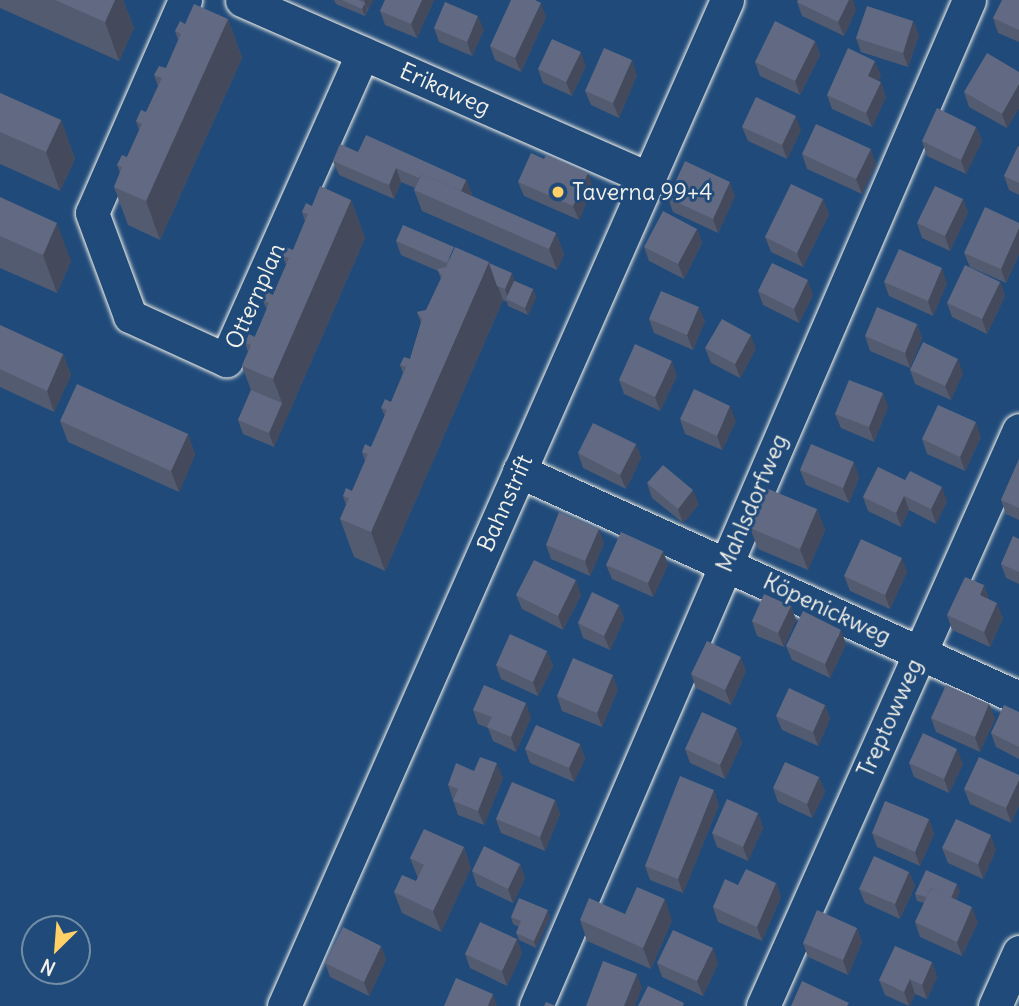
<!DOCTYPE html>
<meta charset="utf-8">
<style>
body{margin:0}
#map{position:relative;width:1019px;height:1006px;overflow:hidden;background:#1f4a7a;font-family:Delius,sans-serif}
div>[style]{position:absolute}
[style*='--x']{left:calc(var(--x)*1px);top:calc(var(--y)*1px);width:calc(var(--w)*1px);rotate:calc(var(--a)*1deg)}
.roads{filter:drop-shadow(0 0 2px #f4f1e8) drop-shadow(0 0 2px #f4f1e8)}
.minor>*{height:33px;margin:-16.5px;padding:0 16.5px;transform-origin:16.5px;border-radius:16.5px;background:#1f4a7a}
.wall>*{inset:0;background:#535b70}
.shaded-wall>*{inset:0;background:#444a5b}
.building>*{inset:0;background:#616a82}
.dots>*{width:19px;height:19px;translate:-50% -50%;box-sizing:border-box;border:4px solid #1f4a7a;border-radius:50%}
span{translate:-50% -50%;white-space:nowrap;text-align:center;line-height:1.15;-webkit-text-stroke:6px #1f4a7a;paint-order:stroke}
.street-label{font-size:23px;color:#f4f1e8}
.poi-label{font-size:23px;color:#f4f1e8}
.left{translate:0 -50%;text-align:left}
.north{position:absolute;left:21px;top:915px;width:70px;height:70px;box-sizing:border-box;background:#1f4a7a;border:2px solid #748da6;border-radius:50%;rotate:205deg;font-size:19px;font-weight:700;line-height:28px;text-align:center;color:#f4f1e8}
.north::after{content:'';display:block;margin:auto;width:24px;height:32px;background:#ffd166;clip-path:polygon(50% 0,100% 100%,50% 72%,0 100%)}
</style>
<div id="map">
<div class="roads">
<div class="minor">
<div style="--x:185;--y:0;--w:232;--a:113.6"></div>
<div style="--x:92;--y:213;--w:110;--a:69.7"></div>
<div style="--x:130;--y:316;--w:106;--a:24.6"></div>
<div style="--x:226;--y:360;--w:336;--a:-66"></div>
<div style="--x:242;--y:0;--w:442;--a:23.7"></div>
<div style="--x:519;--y:471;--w:549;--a:24.42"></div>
<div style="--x:284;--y:1006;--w:1099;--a:-66.23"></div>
<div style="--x:536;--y:1006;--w:1095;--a:-66.71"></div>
<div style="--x:763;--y:1006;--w:630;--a:-66.04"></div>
<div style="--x:995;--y:1006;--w:59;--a:-66"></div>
</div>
</div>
<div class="wall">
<div style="clip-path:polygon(0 0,123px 0,134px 28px,119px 61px,0 8px)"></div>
<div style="clip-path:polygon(334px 0,373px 0,365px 16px,336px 4px)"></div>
<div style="clip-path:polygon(385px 0,434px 0,417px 38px,385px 25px,380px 11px)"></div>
<div style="clip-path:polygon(1019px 0,1019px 42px,998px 33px,993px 18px)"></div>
<div style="clip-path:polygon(797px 2px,856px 10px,844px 36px,802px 16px)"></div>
<div style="clip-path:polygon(546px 17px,521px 72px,495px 60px,490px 46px)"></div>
<div style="clip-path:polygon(228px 19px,242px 58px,160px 240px,128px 225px,114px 187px,120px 173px,117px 165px,127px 157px,139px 130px,136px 121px,146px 112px,158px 86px,154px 75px,166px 68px,178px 40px,175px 31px,185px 24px)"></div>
<div style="clip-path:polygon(913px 21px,919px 35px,908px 67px,861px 52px,856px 38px)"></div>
<div style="clip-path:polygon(434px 28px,484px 30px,472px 56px,439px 42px)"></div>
<div style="clip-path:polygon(815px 41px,820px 55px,800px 95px,760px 76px,755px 62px)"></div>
<div style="clip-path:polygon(586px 66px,572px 96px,543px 83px,538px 69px)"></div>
<div style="clip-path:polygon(1019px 72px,1019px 108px,1007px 128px,969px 107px,964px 92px)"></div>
<div style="clip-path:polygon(637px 75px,619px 118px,591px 105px,585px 91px)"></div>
<div style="clip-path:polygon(881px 75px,878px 81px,886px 97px,872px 127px,832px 109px,827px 95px)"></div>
<div style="clip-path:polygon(0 93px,61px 120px,75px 159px,60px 191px,0 164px)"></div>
<div style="clip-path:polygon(742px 127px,801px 130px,787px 159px,748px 141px)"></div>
<div style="clip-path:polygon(976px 127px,982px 141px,966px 174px,927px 156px,922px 141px)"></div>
<div style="clip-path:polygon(1019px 147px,1019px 195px,1009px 190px,1004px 176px)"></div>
<div style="clip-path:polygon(358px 152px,466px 180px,472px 194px,471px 196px,556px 233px,564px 254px,557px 270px,422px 211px,414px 190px,415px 188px,401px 182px,394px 199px,339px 175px,333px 161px)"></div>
<div style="clip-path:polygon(802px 154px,876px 163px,862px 194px,807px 169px)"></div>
<div style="clip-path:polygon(518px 182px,593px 187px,579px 220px,524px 196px)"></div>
<div style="clip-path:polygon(735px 196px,718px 233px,673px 212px,668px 198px)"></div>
<div style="clip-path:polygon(0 197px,71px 261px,57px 293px,0 268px)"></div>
<div style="clip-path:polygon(823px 199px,829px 214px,803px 267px,771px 252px,765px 237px)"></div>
<div style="clip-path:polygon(963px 199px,968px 213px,950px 251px,922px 238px,917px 223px)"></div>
<div style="clip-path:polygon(351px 200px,365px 238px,274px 447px,243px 434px,238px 420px,251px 390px,242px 366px,248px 352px,245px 343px,255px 337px,267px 310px,263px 301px,273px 295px,286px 265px,283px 256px,293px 250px,305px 221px,302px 212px,312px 206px)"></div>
<div style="clip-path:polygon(1019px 223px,1019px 254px,1006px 283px,970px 267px,964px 253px)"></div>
<div style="clip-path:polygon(697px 229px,702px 243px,684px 279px,649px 261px,644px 247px)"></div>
<div style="clip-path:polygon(396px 241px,515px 281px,533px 289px,536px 297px,528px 315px,508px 306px,507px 302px,503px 300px,385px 571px,354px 557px,340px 519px,346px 505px,343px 496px,352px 491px,365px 461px,362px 452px,371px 447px,385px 416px,381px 408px,391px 402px,403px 373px,400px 365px,410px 359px,421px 323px,417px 312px,426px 310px,441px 279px,438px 271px,401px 255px)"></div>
<div style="clip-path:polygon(884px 282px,947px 283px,933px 316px,889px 296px)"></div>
<div style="clip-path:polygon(1000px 282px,1005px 296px,987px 334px,952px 317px,947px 303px)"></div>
<div style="clip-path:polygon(758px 291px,813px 295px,799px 323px,763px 305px)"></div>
<div style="clip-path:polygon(649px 319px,705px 321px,693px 350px,654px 333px)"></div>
<div style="clip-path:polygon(917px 324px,922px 338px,910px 368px,870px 351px,865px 336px)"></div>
<div style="clip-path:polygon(0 325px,63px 354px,71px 375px,54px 412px,0 387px)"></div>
<div style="clip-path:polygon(705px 348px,756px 349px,740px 378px,711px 363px)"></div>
<div style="clip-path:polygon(910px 370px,963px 373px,951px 400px,915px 384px)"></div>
<div style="clip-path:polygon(677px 376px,660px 411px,624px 394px,619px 380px)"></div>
<div style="clip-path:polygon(888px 407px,874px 442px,841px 428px,835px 414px)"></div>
<div style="clip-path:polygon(680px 419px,736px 421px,722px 450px,685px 434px)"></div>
<div style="clip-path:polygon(60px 421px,188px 434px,195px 455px,179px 492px,68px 442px)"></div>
<div style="clip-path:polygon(981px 437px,965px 471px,927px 454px,922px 439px)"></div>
<div style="clip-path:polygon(636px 444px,641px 458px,626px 489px,583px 468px,578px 453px)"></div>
<div style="clip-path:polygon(1019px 459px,1019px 520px,1006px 514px,1001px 500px)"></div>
<div style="clip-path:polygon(878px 467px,947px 501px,936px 524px,909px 510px,901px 527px,868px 511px,863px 497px)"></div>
<div style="clip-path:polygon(800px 470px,859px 477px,849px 503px,806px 485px)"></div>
<div style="clip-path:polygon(647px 483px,699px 504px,683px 523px,652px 498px)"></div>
<div style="clip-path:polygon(817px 509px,825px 530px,808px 570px,758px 549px,750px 528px)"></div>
<div style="clip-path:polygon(1019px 539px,1019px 584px,1006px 578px,1001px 564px)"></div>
<div style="clip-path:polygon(604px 543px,590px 576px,551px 559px,546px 545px)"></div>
<div style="clip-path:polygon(663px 551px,668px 565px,653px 597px,612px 579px,606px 565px)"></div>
<div style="clip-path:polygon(907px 572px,890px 609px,850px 591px,844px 576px)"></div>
<div style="clip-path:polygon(984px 585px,989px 600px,1003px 618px,990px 647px,952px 630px,947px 615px)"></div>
<div style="clip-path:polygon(516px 595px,581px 595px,563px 630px,522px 609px)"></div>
<div style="clip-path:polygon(619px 605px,624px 619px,610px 650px,583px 638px,578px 623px)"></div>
<div style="clip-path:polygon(791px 606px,796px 620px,784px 647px,757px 636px,752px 621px)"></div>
<div style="clip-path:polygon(846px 644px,830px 678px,792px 660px,786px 646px)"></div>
<div style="clip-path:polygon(547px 651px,553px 666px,538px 696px,501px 679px,496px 665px)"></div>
<div style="clip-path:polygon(746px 671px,731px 705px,696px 688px,691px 674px)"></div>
<div style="clip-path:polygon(618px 690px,602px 727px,562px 711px,557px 696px)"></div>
<div style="clip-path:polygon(989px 704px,995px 719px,980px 752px,936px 732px,931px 718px)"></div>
<div style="clip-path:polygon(825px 705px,830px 719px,818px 746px,782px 730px,776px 716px)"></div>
<div style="clip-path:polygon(473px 710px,531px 717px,516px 752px,493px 741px,488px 728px,478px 724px)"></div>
<div style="clip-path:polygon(1019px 712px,1019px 759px,996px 747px,991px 733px)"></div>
<div style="clip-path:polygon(742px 743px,725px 779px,690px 763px,685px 749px)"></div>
<div style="clip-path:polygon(580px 744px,585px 759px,574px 782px,530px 763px,525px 749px)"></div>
<div style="clip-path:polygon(909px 763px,963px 764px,949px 793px,914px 777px)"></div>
<div style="clip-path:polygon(474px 771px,503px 778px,484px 825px,458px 815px,448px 785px)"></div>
<div style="clip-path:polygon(1019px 775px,1019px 806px,1011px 823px,970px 804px,964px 789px)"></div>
<div style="clip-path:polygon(819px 777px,825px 792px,812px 818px,778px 802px,773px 788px)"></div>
<div style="clip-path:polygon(555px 800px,560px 814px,545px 851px,501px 833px,496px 819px)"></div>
<div style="clip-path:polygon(719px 805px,683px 893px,650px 880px,645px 866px)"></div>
<div style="clip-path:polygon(758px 813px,763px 828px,748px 861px,717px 847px,712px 833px)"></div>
<div style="clip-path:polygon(929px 819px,934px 834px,920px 866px,877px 847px,872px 833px)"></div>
<div style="clip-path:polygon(464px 847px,471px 868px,441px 932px,402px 913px,394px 892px,416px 881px,418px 878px,410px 858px)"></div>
<div style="clip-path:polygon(942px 848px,996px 850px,983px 879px,948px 863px)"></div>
<div style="clip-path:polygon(520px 864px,525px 878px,513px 903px,477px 886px,472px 871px)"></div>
<div style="clip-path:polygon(909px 872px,915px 886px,900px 919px,865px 903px,859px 889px)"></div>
<div style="clip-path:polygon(776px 883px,781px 897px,762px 941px,718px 922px,713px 907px,738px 885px)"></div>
<div style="clip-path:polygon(960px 891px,956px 900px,978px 922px,962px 956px,920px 937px,915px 922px,924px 903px,917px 901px,915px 894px)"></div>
<div style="clip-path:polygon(625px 914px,672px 920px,651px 969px,587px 941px,580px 920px)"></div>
<div style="clip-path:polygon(511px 917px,550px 917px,536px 948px,519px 940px,516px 933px,519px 927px,513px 924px)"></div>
<div style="clip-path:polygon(857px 928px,862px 942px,848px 975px,808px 957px,803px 943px)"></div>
<div style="clip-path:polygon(517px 939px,522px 953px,507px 986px,470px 968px,465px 954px)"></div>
<div style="clip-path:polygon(381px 946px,386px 960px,369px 996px,330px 977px,325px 963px)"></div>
<div style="clip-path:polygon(932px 962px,937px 977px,927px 999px,915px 994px,909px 1006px,885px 995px,879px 980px)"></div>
<div style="clip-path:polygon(657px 963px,718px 963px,703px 996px,662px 977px)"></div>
</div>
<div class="shaded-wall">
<div style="clip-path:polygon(115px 0,123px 0,134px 28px,119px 61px,105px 22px)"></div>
<div style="clip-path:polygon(364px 0,373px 0,368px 10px)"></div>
<div style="clip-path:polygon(422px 0,434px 0,417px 38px,411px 24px)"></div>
<div style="clip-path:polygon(849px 0,853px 0,856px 10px,844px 36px,838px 22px)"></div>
<div style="clip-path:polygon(365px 3px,367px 10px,365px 16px,362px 9px)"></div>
<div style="clip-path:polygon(541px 3px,546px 17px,521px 72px,515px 58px)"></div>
<div style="clip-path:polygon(478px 16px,484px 30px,472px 56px,467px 42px)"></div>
<div style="clip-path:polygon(228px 19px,242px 58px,160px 240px,146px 201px)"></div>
<div style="clip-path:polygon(913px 21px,919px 35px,908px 67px,903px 53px)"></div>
<div style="clip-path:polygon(815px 41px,820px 55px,800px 95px,795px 81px)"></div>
<div style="clip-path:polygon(581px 52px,586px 66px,572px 96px,566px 82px)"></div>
<div style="clip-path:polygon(632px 60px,637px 75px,619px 118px,613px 103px)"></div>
<div style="clip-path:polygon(875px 61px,881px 75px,873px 91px,868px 76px)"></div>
<div style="clip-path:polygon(881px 82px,886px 97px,872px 127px,866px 113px)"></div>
<div style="clip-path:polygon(1019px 84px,1019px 108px,1007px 128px,1002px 114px)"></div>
<div style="clip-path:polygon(796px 116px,801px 130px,787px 159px,782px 145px)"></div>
<div style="clip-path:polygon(61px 120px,75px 159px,60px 191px,46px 152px)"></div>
<div style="clip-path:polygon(976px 127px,982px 141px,966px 174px,961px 160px)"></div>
<div style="clip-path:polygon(871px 149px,876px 163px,862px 194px,856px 179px)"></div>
<div style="clip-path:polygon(396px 168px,401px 182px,394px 199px,389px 185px)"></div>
<div style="clip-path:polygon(588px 173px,593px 187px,579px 220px,573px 206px)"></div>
<div style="clip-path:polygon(466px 180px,472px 194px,464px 210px,459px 196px)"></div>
<div style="clip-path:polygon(730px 182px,735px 196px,718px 233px,713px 219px)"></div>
<div style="clip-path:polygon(823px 199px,829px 214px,803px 267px,797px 253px)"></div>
<div style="clip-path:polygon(963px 199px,968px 213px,950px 251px,945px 236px)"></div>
<div style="clip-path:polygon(351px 200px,365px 238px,274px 447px,269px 433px,282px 403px,273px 379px)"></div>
<div style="clip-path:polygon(57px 223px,71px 261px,57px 293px,43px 255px)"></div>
<div style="clip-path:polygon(1019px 228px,1019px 254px,1006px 283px,1001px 269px)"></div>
<div style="clip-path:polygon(697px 229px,702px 243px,684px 279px,678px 264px)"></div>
<div style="clip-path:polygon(556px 233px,564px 254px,557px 270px,549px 249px)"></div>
<div style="clip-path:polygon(489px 262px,503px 300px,385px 571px,371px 532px)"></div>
<div style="clip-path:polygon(942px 268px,947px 283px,933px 316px,928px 301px)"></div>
<div style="clip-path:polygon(512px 273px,517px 287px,509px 300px,505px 289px)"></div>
<div style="clip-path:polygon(808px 280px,813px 295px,799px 323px,794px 309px)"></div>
<div style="clip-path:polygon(1000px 282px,1005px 296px,987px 334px,982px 319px)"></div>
<div style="clip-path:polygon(533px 289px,536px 297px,528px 315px,525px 308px)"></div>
<div style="clip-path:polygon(699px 307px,705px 321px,693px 350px,687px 335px)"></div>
<div style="clip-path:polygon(917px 324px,922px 338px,910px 368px,905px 353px)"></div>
<div style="clip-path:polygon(751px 335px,756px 349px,740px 378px,735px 364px)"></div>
<div style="clip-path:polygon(63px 354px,71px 375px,54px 412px,47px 391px)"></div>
<div style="clip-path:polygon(958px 359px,963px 373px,951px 400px,945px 386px)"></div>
<div style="clip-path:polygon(672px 361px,677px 376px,660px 411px,655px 397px)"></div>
<div style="clip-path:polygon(883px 393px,888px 407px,874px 442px,869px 427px)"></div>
<div style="clip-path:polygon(730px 406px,736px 421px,722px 450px,717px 436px)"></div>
<div style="clip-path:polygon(976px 422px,981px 437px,965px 471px,960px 457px)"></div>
<div style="clip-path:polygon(188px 434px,195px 455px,179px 492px,171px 471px)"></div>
<div style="clip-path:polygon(636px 444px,641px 458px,626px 489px,620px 475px)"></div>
<div style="clip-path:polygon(854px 462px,859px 477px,849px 503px,843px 488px)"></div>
<div style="clip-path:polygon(942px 487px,947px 501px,936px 524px,931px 509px)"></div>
<div style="clip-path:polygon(693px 490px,699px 504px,683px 523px,678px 509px)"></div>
<div style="clip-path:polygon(904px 496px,909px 510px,901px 527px,896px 513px)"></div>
<div style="clip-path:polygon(817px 509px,825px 530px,808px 570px,800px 549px)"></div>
<div style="clip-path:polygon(599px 529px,604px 543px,590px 576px,585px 561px)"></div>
<div style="clip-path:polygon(663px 551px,668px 565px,653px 597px,648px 583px)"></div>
<div style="clip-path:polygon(902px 558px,907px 572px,890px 609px,885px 595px)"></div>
<div style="clip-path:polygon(576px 580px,581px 595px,563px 630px,558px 616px)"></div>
<div style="clip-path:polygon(984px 585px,989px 600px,980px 595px)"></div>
<div style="clip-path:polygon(997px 603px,1003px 618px,990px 647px,984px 632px)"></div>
<div style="clip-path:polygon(619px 605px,624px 619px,610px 650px,604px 636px)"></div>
<div style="clip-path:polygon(791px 606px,796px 620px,784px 647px,778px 633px)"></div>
<div style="clip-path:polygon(841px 630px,846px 644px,830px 678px,825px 664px)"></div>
<div style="clip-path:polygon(547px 651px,553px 666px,538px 696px,533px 682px)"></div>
<div style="clip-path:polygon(741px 657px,746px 671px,731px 705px,725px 690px)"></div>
<div style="clip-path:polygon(613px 675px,618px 690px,602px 727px,597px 713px)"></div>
<div style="clip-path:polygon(526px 703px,531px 717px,516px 752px,511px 737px)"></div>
<div style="clip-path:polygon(989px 704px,995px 719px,980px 752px,975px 737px)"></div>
<div style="clip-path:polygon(825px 705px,830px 719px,818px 746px,813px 732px)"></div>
<div style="clip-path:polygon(737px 728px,742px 743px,725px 779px,720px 765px)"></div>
<div style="clip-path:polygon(580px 744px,585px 759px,574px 782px,569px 768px)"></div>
<div style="clip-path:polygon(957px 749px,963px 764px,949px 793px,944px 779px)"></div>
<div style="clip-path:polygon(497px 763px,503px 778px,484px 825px,478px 811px)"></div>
<div style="clip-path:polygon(819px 777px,825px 792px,812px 818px,807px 804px)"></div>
<div style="clip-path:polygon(1019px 780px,1019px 806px,1011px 823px,1006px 808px)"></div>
<div style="clip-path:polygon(714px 790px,719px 805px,683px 893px,678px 879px)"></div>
<div style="clip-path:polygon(555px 800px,560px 814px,545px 851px,540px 837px)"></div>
<div style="clip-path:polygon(758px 813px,763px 828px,748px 861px,743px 847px)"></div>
<div style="clip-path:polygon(929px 819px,934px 834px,920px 866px,915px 852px)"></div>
<div style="clip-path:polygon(991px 835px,996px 850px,983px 879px,978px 864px)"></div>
<div style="clip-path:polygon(464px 847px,471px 868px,441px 932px,433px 911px)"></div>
<div style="clip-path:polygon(520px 864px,525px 878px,513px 903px,508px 889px)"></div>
<div style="clip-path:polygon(909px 872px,915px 886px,900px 919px,895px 904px)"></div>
<div style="clip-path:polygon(776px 883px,781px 897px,762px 941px,757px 927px)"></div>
<div style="clip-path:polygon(957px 884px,960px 891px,952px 909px,949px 902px)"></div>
<div style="clip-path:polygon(665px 899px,672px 920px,651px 969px,643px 948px)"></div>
<div style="clip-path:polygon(972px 907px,978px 922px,962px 956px,957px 942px)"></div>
<div style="clip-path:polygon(548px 910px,550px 917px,536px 948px,534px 941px)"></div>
<div style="clip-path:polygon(857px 928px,862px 942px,848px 975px,843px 960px)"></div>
<div style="clip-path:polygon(517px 939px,522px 953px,507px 986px,502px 971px)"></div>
<div style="clip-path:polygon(381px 946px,386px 960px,369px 996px,364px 982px)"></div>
<div style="clip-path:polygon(713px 948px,718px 963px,703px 996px,697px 981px)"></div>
<div style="clip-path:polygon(932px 962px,937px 977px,927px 999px,922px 985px)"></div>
<div style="clip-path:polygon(637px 974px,642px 988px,635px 1006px,624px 1006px)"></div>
<div style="clip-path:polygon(910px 979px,915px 994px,909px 1006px,904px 992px)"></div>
<div style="clip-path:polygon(493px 994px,497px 1006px,488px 1006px)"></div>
</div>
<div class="building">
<div style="clip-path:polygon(55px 0,115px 0,105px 22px)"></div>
<div style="clip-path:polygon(342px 0,358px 0,365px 3px,362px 9px)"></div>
<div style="clip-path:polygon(385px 0,422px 0,411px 24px,380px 11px)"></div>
<div style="clip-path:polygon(511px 0,535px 0,541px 3px,515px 58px,490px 46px)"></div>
<div style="clip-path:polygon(798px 0,849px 0,838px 22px,797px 2px)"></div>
<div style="clip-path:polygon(1002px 0,1019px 0,1019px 30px,993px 18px)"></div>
<div style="clip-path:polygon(445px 2px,478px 16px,467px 42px,434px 28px)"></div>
<div style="clip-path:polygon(194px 4px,228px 19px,146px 201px,114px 187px,122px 167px,117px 165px,122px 155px,127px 157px,142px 124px,136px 121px,141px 110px,146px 112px,162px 78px,154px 75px,159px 66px,166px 68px,181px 34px,175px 31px,180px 21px,185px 24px)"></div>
<div style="clip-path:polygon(867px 6px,913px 21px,903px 53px,856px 38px)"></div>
<div style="clip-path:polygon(775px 21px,815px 41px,795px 81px,755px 62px)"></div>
<div style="clip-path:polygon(552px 39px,581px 52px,566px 82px,538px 69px)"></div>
<div style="clip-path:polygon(604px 48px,632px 60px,613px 103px,585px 91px)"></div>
<div style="clip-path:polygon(848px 48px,875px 61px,868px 76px,881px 82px,866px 113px,827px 95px)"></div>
<div style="clip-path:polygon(987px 53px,1019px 72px,1019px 84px,1002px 114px,964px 92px)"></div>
<div style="clip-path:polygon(0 93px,61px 120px,46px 152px,0 132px)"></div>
<div style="clip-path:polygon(756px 97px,796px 116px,782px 145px,742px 127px)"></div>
<div style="clip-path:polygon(937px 108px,976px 127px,961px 160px,922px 141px)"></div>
<div style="clip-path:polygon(816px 124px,871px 149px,856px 179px,802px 154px)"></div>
<div style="clip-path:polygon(366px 135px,466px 180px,461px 191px,422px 174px,419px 178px,396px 168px,389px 185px,333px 161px,340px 144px,358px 152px)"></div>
<div style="clip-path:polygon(1018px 146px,1019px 147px,1019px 183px,1004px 176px)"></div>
<div style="clip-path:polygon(531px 153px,544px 159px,546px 155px,588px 173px,573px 206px,518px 182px)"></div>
<div style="clip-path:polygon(685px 161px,730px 182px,713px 219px,668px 198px)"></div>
<div style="clip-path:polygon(422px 174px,556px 233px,549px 249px,414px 190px)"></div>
<div style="clip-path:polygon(791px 184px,823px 199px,797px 253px,765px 237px)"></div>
<div style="clip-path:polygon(320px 186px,351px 200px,273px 379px,242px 366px,251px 345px,245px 343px,249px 334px,255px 337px,269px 303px,263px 301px,267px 292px,273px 295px,289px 258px,283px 256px,286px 247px,293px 250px,308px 214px,302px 212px,306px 203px,312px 206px)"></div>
<div style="clip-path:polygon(935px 186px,963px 199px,945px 236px,917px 223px)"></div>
<div style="clip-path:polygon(0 197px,57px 223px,43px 255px,0 236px)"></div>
<div style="clip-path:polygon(985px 207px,1019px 223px,1019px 228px,1001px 269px,964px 253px)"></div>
<div style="clip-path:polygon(663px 211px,697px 229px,678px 264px,644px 247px)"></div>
<div style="clip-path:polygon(403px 225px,454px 247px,447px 263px,396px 241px)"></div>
<div style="clip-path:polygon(455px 247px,489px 262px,371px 532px,340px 519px,349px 498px,343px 496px,346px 488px,352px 491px,368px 454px,362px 452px,365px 444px,371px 447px,387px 410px,381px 408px,385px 399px,391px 402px,406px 367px,400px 365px,404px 357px,410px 359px,422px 319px,417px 312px,426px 310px,442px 276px,437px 269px,446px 267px)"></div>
<div style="clip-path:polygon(899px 249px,942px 268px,928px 301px,884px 282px)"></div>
<div style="clip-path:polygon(489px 263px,512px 273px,505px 289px,497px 286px)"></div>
<div style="clip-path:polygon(772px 263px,808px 280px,794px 309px,758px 291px)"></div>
<div style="clip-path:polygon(965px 265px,1000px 282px,982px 319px,947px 303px)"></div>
<div style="clip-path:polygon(514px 281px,533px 289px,525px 308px,506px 299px)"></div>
<div style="clip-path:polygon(661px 291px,699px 307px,687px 335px,649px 319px)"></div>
<div style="clip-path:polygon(877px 307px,917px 324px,905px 353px,865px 336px)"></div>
<div style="clip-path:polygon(722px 319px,751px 335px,735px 364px,705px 348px)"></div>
<div style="clip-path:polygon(0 325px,63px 354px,47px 391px,0 369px)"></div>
<div style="clip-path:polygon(923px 342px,958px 359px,945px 386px,910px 370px)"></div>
<div style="clip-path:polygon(635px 344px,672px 361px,655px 397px,619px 380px)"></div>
<div style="clip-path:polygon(849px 380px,883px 393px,869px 427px,835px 414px)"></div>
<div style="clip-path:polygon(77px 384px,188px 434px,171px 471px,60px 421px)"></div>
<div style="clip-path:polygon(694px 389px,730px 406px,717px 436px,680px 419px)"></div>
<div style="clip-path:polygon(251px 390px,282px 403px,269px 433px,238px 420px)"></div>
<div style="clip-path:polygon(938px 405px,976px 422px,960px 457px,922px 439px)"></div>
<div style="clip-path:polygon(593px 423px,636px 444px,620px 475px,578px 453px)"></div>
<div style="clip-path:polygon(811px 444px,854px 462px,843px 488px,800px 470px)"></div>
<div style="clip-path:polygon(1019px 459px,1019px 508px,1001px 500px)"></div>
<div style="clip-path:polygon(663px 465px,693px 490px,678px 509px,647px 483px)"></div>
<div style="clip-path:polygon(878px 467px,905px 480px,910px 471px,942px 487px,931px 509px,904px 496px,896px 513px,863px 497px)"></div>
<div style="clip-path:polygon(766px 488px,817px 509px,800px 549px,750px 528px)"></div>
<div style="clip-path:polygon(559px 512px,599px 529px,585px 561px,546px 545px)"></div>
<div style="clip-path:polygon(621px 532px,663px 551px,648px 583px,606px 565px)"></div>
<div style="clip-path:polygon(1013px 536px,1019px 539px,1019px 572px,1001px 564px)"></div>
<div style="clip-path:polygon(861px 539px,902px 558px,885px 595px,844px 576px)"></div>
<div style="clip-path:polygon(534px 560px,576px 580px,558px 616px,516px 595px)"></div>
<div style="clip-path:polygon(965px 577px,984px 585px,980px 595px,997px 603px,984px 632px,947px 615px)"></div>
<div style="clip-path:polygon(592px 592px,619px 605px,604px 636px,578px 623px)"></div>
<div style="clip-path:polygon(764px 594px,791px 606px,778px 633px,752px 621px)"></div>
<div style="clip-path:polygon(803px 611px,841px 630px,825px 664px,786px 646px)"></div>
<div style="clip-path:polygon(510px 634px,547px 651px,533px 682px,496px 665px)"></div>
<div style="clip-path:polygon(707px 641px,741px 657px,725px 690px,691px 674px)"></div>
<div style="clip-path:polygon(573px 658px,613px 675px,597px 713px,557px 696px)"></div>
<div style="clip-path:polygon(484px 685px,526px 703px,511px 737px,487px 727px,492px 717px,473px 710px)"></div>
<div style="clip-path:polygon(946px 685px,989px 704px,975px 737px,931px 718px)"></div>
<div style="clip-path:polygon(789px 688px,825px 705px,813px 732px,776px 716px)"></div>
<div style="clip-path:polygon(1004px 705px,1019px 712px,1019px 747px,991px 733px)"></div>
<div style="clip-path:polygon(702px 712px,737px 728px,720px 765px,685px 749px)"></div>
<div style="clip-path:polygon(536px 725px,580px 744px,569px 768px,525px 749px)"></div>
<div style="clip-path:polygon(923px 733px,957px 749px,944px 779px,909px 763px)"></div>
<div style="clip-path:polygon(480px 757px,497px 763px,478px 811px,453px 801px,458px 789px,448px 785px,456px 763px,474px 771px)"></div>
<div style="clip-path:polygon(979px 757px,1019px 775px,1019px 780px,1006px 808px,964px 789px)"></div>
<div style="clip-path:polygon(785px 762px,819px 777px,807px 804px,773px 788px)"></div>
<div style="clip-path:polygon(680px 776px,714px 790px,678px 879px,645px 866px)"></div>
<div style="clip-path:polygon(512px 782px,555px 800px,540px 837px,496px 819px)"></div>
<div style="clip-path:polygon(727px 799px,758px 813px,743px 847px,712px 833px)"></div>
<div style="clip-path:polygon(885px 801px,929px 819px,915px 852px,872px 833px)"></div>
<div style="clip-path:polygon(956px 819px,991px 835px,978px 864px,942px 848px)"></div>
<div style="clip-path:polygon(424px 829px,464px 847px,433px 911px,394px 892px,402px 875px,416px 881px,424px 865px,410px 858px)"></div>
<div style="clip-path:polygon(484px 846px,520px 864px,508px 889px,472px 871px)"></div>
<div style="clip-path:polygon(874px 856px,909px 872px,895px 904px,859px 889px)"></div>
<div style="clip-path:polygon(746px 869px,776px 883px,757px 927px,713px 907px,725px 879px,738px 885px)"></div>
<div style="clip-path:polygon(926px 870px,957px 884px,951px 898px,931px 888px,927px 897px,915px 894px)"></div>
<div style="clip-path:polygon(637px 887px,665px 899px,643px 948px,580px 920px,589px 898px,625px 914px)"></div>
<div style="clip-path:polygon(931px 888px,972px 907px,957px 942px,915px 922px)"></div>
<div style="clip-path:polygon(519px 898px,548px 910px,534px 941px,516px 933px,521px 921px,511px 917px)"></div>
<div style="clip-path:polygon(817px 910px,857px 928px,843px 960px,803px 943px)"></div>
<div style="clip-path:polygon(480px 922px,517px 939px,502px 971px,465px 954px)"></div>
<div style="clip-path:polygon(343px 927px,381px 946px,364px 982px,325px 963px)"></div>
<div style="clip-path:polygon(673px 930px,713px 948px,697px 981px,657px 963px)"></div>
<div style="clip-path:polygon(895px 946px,932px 962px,922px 985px,910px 979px,904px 992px,879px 980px)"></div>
<div style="clip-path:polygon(603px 961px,637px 974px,624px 1006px,586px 1006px)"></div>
<div style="clip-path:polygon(456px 978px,493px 994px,488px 1006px,444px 1006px)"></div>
<div style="clip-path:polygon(802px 981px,849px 1003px,847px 1006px,791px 1006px)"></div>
<div style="clip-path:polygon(648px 986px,684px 1003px,683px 1006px,638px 1006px)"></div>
<div style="clip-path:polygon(546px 1002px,556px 1006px,544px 1006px)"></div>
</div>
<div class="dots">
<div style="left:558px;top:192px;background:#ffd166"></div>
</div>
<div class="street-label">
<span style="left:445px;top:89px;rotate:24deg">Erikaweg</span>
<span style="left:255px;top:296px;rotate:-66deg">Otternplan</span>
<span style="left:505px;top:503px;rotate:-66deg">Bahnstrift</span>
<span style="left:752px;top:503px;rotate:-67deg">Mahlsdorfweg</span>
<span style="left:827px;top:609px;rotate:25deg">Köpenickweg</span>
<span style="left:890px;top:718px;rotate:-66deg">Treptowweg</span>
</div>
<div class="poi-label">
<span class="left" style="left:572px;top:192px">Taverna 99+4</span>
</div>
<div class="north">N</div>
</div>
